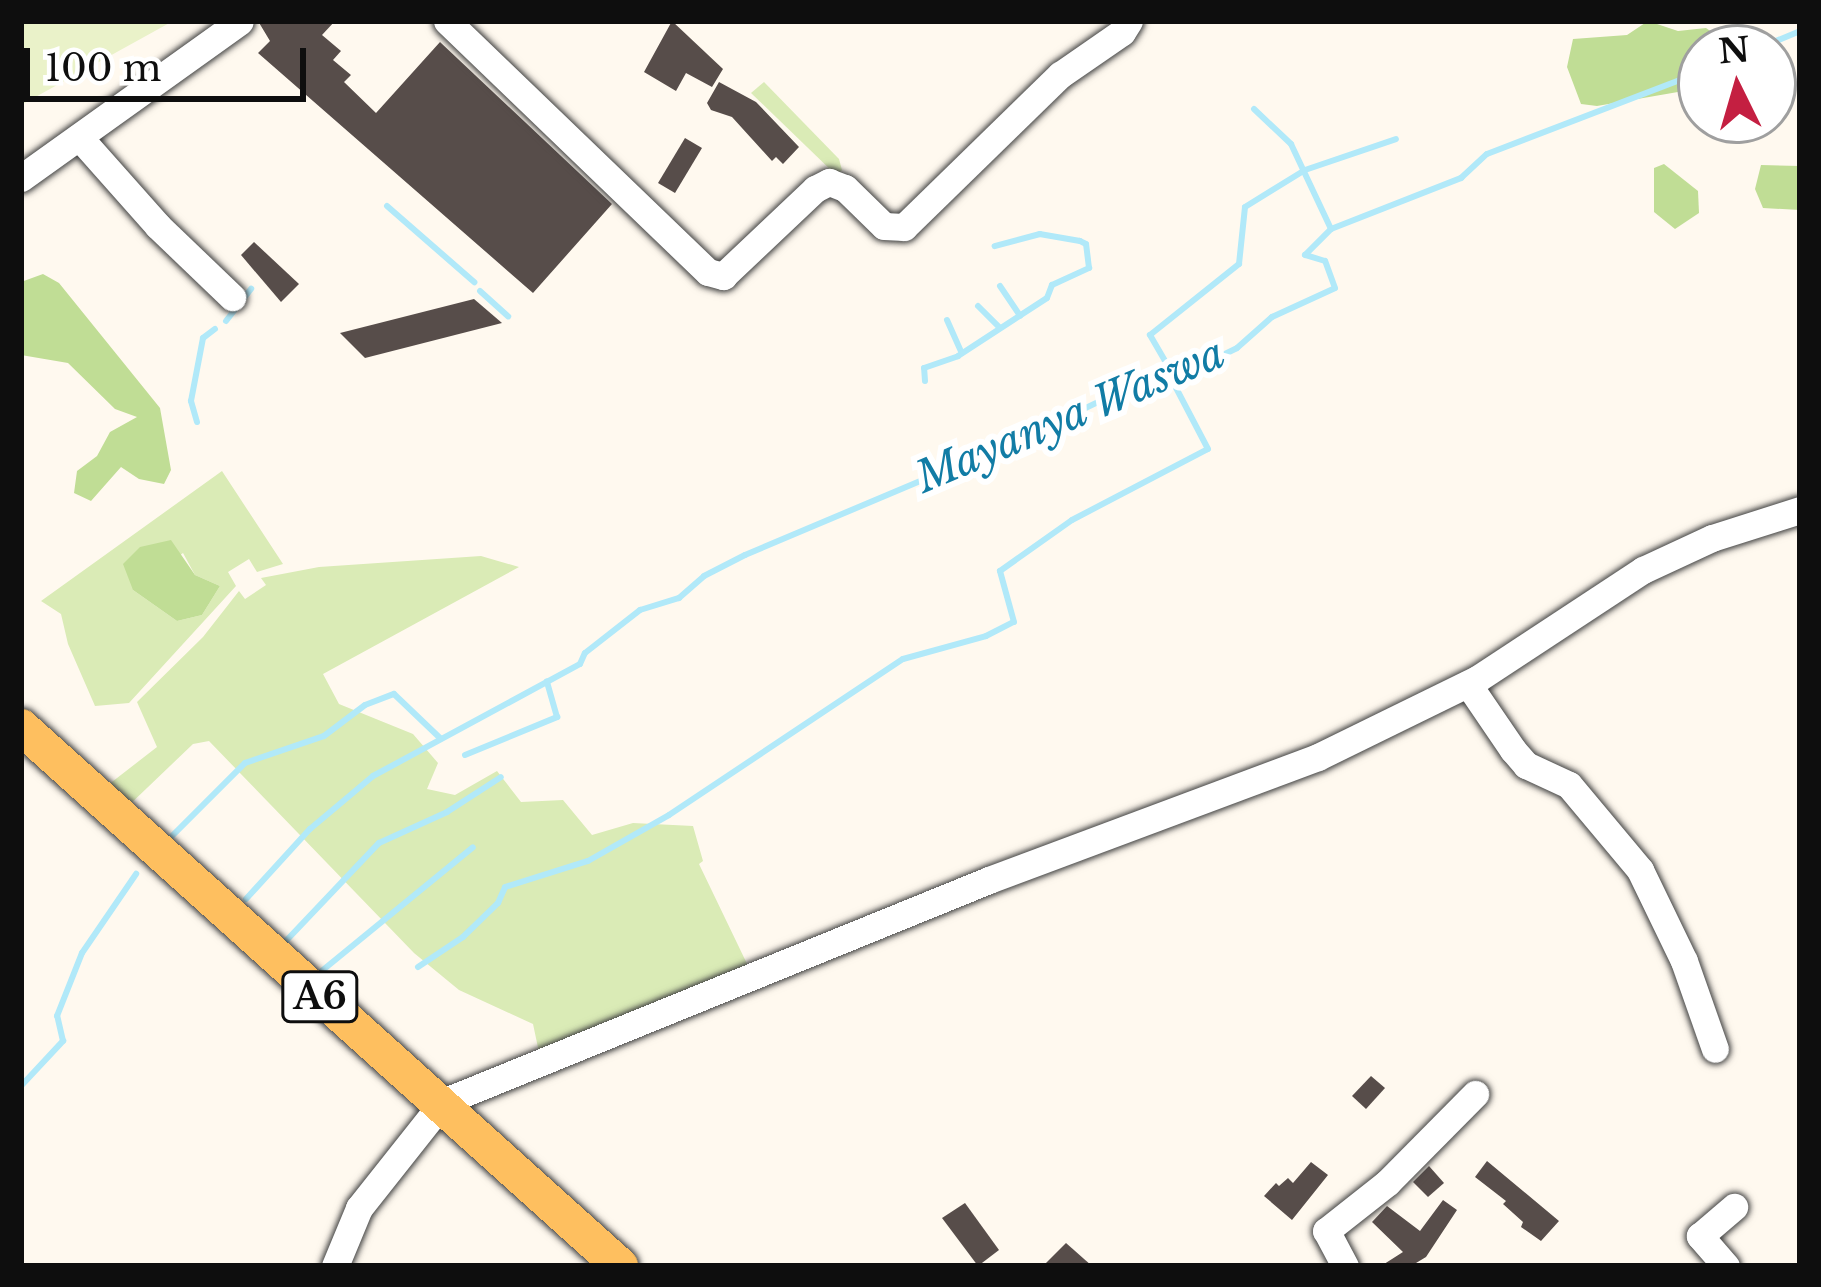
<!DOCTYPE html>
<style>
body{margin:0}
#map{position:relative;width:1821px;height:1287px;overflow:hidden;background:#fff9ef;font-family:"Libre Baskerville",serif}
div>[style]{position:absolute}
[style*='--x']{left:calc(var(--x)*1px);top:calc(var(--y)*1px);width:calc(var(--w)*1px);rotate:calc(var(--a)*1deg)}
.green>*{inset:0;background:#daebb6}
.forest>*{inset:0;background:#c0dd95}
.pitch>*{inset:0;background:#eaf2c9}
.stream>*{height:6px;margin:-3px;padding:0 3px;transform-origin:3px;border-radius:3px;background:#b1e9f9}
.building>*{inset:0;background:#574d4a}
.roads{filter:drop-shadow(0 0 3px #414141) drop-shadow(0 0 3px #414141)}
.minor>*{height:27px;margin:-13.5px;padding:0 13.5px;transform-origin:13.5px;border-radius:13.5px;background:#fff}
.major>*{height:36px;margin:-18px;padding:0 18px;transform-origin:18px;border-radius:18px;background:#febf5f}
span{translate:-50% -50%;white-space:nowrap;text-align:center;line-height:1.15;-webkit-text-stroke:12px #fff;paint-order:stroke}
.shield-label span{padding:3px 9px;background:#fff;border:3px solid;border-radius:9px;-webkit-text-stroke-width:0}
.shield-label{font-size:36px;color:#0e0e0e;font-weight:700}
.water-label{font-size:42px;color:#117ca5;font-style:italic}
.frame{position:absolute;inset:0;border:24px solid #0e0e0e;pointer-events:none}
.north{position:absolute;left:1677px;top:24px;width:120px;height:120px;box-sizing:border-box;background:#fff;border:3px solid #9f9f9f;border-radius:50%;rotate:355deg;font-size:33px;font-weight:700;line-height:48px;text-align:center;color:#0e0e0e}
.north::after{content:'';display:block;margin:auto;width:42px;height:54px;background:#c41f41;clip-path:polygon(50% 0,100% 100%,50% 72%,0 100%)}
.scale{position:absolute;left:24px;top:48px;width:282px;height:54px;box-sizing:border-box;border:6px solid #0e0e0e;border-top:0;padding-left:15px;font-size:36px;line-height:42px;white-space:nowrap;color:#0e0e0e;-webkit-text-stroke:9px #fff;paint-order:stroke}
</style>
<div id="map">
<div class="green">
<div style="clip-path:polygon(764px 82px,839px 159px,842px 170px,837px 176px,751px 93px)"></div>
<div style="clip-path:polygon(evenodd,222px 471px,283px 564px,257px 572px,249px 559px,228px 572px,236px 586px,129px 703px,95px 706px,68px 644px,61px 614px,41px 601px,222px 471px,183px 553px,195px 575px,220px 586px,202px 615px,177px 621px,133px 590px,183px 553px)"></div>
<div style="clip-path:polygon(481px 556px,519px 567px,323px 674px,339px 704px,413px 734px,438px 763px,427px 789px,455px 795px,497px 771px,521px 802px,563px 800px,592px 835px,633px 823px,693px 826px,703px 861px,699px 864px,750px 970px,540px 1057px,533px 1024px,459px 990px,414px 953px,209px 741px,193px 744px,124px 810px,99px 792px,157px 747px,137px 702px,203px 637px,239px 591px,245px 599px,266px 585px,261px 578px,319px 567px)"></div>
</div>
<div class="forest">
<div style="clip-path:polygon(1648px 21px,1678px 31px,1706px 28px,1735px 48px,1701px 48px,1701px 88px,1597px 106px,1581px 104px,1567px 67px,1573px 39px,1627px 35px)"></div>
<div style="clip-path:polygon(1664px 164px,1698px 191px,1699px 213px,1675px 229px,1654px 212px,1654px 168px)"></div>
<div style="clip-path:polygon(1761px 165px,1800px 166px,1800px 210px,1763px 208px,1755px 189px)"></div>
<div style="clip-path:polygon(43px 274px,59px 283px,160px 408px,171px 470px,164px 484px,139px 479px,121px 467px,91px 501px,74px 493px,77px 471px,97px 456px,110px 432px,137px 417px,115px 409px,68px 363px,21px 355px,21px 282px)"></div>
<div style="clip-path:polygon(171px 540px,195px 575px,220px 586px,202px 615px,177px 621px,133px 590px,123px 564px,140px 547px)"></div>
</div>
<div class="pitch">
<div style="clip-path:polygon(21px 21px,173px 21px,21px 105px)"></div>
</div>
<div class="stream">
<div style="--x:1759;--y:48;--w:44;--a:-22.5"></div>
<div style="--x:1254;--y:109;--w:51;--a:43.4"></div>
<div style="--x:1291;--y:144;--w:94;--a:64.8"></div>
<div style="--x:387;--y:206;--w:116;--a:41.1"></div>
<div style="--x:1000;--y:286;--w:36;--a:56"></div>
<div style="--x:480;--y:291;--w:38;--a:42"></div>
<div style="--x:978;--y:306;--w:31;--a:45"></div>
<div style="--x:947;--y:320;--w:36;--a:66"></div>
<div style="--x:226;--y:321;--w:41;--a:-52"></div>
<div style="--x:1175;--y:378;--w:50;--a:-120.2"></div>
<div style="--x:1150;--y:335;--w:114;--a:-38.6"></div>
<div style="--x:1239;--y:264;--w:57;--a:-84"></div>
<div style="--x:1245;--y:207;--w:70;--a:-31.7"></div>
<div style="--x:1305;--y:170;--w:96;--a:-18.8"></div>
<div style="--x:925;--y:381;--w:13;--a:-94"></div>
<div style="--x:924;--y:368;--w:36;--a:-19"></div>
<div style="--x:958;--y:356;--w:106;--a:-33.1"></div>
<div style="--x:1047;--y:298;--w:14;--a:-69"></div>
<div style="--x:1052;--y:285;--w:41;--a:-24.7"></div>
<div style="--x:1089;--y:268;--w:24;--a:-97"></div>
<div style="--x:1086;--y:244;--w:7;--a:-153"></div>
<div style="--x:1080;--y:241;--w:41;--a:-170.1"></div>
<div style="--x:1040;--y:234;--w:47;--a:165.1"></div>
<div style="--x:197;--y:422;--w:22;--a:-106"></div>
<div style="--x:191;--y:401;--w:64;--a:-79.2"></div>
<div style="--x:203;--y:338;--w:15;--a:-37"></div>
<div style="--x:465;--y:755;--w:100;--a:-22.4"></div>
<div style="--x:557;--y:717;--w:37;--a:-106"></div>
<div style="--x:168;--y:840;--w:109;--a:-45"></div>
<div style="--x:245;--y:763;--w:83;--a:-18.9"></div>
<div style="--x:324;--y:736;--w:51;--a:-37.1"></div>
<div style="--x:365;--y:705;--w:31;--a:-21"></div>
<div style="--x:394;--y:694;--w:64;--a:43.7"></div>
<div style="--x:246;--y:899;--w:95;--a:-47.6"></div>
<div style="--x:310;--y:829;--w:82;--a:-40.1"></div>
<div style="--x:373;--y:776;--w:235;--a:-28.4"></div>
<div style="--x:580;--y:664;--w:12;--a:-66"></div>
<div style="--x:585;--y:653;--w:70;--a:-38"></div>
<div style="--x:640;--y:610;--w:41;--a:-17.1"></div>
<div style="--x:679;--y:598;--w:33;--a:-41"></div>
<div style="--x:704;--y:576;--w:46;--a:-27.1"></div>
<div style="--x:745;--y:555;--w:316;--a:-22.9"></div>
<div style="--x:1036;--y:432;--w:106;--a:-25.8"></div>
<div style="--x:1131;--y:386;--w:41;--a:-8.3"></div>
<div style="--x:1172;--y:380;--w:72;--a:-26.2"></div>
<div style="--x:1237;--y:348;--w:47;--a:-41.5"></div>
<div style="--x:1272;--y:317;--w:69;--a:-24.7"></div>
<div style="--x:1335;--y:288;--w:29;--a:-110"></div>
<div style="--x:1325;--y:261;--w:21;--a:-163"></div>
<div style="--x:1305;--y:255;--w:37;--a:-45"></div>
<div style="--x:1331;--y:229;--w:140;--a:-21.4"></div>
<div style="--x:1461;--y:178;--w:35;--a:-43"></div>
<div style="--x:1487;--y:154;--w:229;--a:-21"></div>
<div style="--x:284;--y:943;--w:138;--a:-46.5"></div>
<div style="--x:379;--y:843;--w:75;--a:-24.5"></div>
<div style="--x:447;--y:812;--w:64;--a:-32.9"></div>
<div style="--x:418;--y:967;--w:54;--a:-33.7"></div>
<div style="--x:463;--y:937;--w:49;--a:-44.2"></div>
<div style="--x:498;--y:903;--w:17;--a:-66"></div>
<div style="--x:505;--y:887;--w:87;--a:-17.4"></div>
<div style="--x:588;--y:861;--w:93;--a:-29.6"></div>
<div style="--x:669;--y:815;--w:281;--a:-33.7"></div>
<div style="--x:903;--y:659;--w:86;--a:-15.5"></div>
<div style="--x:986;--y:636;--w:31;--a:-27"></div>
<div style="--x:1014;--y:622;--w:53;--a:-105.4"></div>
<div style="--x:1000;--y:571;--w:88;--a:-35.3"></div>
<div style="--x:1072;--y:520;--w:153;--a:-27.6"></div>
<div style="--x:1208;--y:449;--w:78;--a:-117.6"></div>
<div style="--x:318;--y:974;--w:200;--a:-39.3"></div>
<div style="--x:21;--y:1086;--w:62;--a:-47"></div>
<div style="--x:63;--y:1041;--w:26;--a:-103"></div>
<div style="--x:57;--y:1016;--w:68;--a:-68.4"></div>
<div style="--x:82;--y:953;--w:96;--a:-55.6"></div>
</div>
<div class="building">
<div style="clip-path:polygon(258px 21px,335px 21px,322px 35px,341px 51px,333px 60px,351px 75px,344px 82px,376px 113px,440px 42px,612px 204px,533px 293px,258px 53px,270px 41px)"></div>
<div style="clip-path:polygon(672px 21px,723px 69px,712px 87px,686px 73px,676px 91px,644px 72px)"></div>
<div style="clip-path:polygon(719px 82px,756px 102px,799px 147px,783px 164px,776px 157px,772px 161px,732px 117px,711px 110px,707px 103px)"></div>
<div style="clip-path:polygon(685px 138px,702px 148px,675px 193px,658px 183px)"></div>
<div style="clip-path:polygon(254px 242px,299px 284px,281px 302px,241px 255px)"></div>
<div style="clip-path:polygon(474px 299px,502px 323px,365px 358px,340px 333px)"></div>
<div style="clip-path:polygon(1371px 1076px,1385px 1088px,1366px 1109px,1352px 1096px)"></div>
<div style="clip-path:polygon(1487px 1161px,1559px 1221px,1541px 1241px,1521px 1227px,1523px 1222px,1503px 1204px,1506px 1201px,1475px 1177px)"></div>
<div style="clip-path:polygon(1311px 1162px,1328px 1175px,1292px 1220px,1264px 1196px,1276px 1183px,1279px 1186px,1288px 1178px,1293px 1183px)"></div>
<div style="clip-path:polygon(1429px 1166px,1444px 1183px,1428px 1197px,1413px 1182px)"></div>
<div style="clip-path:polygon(1443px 1200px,1457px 1210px,1426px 1257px,1411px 1266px,1381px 1266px,1403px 1252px,1372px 1222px,1387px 1206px,1420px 1231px)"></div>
<div style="clip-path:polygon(965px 1203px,999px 1250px,978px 1266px,942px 1218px)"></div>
<div style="clip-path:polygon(1066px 1243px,1092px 1266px,1043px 1266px)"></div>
</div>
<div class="roads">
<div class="minor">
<div style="--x:447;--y:21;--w:362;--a:43.9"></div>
<div style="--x:708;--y:272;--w:16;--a:15"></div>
<div style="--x:723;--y:276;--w:127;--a:-43.4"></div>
<div style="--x:815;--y:189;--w:16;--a:-27"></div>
<div style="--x:829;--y:182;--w:17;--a:21"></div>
<div style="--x:845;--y:188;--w:54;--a:44.3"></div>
<div style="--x:884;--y:226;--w:20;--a:3"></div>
<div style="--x:904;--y:227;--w:218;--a:-44.3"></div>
<div style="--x:1060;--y:75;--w:75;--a:-34.7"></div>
<div style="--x:1122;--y:32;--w:13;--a:-58"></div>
<div style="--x:79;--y:137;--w:119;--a:48.4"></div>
<div style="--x:158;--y:226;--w:103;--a:43.8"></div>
<div style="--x:21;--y:178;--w:269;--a:-35.6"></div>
<div style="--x:1468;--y:684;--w:80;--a:55.7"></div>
<div style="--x:1513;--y:750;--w:20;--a:49"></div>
<div style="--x:1526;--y:765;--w:47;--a:24.9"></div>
<div style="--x:1569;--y:785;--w:111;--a:50.1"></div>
<div style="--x:1640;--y:870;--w:101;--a:64.2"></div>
<div style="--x:1684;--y:961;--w:93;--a:70.6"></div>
<div style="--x:335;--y:1266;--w:63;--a:-67.5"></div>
<div style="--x:359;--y:1208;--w:135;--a:-51.6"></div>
<div style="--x:443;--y:1102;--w:589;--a:-22.13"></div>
<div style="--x:989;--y:880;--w:351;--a:-20.5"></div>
<div style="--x:1318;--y:757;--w:177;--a:-26.1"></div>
<div style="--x:1477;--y:679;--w:199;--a:-33.3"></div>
<div style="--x:1643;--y:570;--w:76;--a:-24.9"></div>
<div style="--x:1712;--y:538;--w:92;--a:-17.7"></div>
<div style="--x:1345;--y:1266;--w:40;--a:-118"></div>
<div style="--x:1326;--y:1231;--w:79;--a:-38.3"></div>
<div style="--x:1388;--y:1182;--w:124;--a:-45.3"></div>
<div style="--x:1726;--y:1266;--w:40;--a:-131"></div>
<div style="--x:1700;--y:1236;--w:45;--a:-40.5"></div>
</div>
<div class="major">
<div style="--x:21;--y:727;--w:806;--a:41.98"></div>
</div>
</div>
<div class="shield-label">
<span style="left:320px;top:997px">A6</span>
</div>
<div class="water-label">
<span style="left:1070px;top:415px;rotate:-23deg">Mayanya Waswa</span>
</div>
<div class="frame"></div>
<div class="north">N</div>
<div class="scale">100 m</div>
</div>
